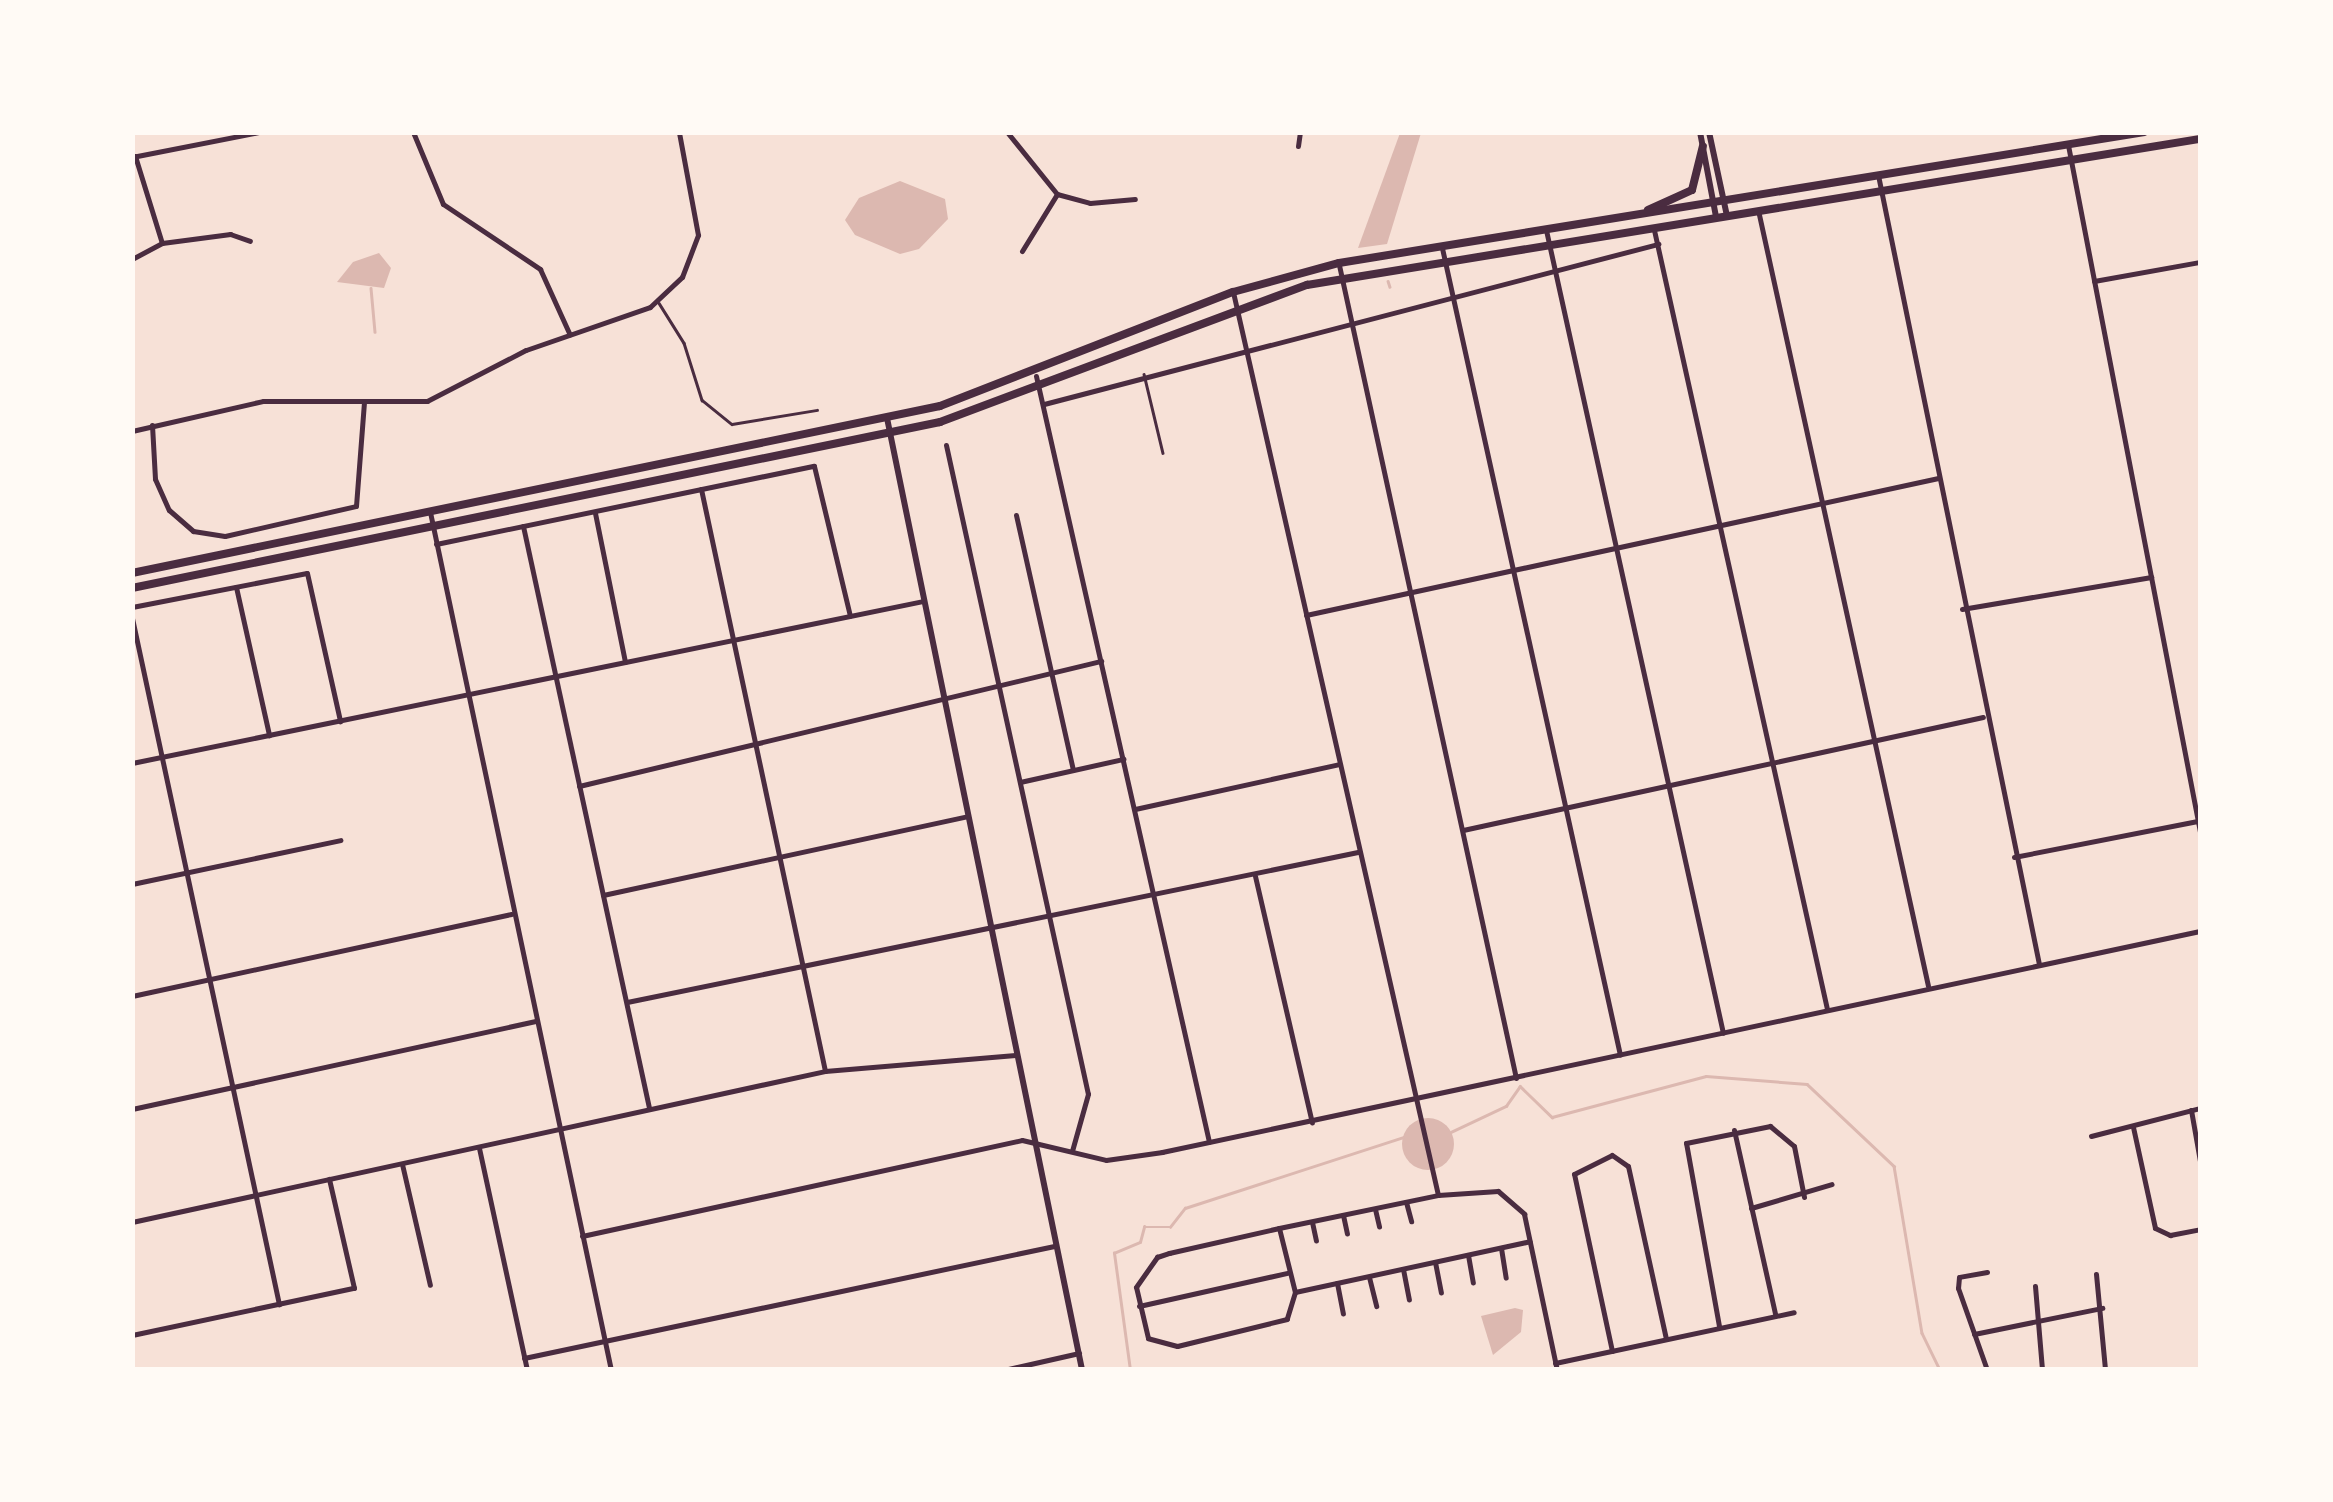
<!DOCTYPE html>
<style>
body{margin:0}
#map{position:relative;width:2333px;height:1502px;overflow:hidden;background:#f7e1d7;font-family:Figtree,sans-serif}
div>[style]{position:absolute}
[style*='--x']{left:calc(var(--x)*1px);top:calc(var(--y)*1px);width:calc(var(--w)*1px);rotate:calc(var(--a)*1deg)}
.water>*{inset:0;background:#dcb8b0}
.round{border-radius:50%}
.stream>*{height:2.5px;margin:-1.25px;padding:0 1.25px;transform-origin:1.25px;border-radius:1.25px;background:#dcb8b0}
.service>*{height:2.5px;margin:-1.25px;padding:0 1.25px;transform-origin:1.25px;border-radius:1.25px;background:#4a2c40}
.minor>*{height:5px;margin:-2.5px;padding:0 2.5px;transform-origin:2.5px;border-radius:2.5px;background:#4a2c40}
.tertiary>*{height:6px;margin:-3px;padding:0 3px;transform-origin:3px;border-radius:3px;background:#4a2c40}
.primary>*{height:8px;margin:-4px;padding:0 4px;transform-origin:4px;border-radius:4px;background:#4a2c40}
span{translate:-50% -50%;white-space:nowrap;text-align:center;line-height:1.15;-webkit-text-stroke:10px #fffaf5;paint-order:stroke}
.frame{position:absolute;inset:0;border:135px solid #fffaf5;pointer-events:none}
</style>
<div id="map">
<div class="water">
<div style="clip-path:polygon(1400px 133px,1421px 133px,1387px 244px,1358px 248px)"></div>
<div style="clip-path:polygon(900px 181px,945px 199px,948px 219px,919px 249px,900px 254px,855px 235px,845px 220px,859px 198px)"></div>
<div style="clip-path:polygon(379px 253px,391px 268px,384px 288px,337px 282px,353px 262px)"></div>
<div class="round" style="left:1402px;top:1118px;width:52px;height:52px"></div>
<div style="clip-path:polygon(1515px 1308px,1523px 1310px,1521px 1332px,1493px 1355px,1481px 1316px)"></div>
</div>
<div class="stream">
<div style="--x:1388;--y:281;--w:6;--a:72"></div>
<div style="--x:371;--y:288;--w:44;--a:84.8"></div>
<div style="--x:1451;--y:1132;--w:61;--a:-25.3"></div>
<div style="--x:1506;--y:1106;--w:24;--a:-55"></div>
<div style="--x:1520;--y:1086;--w:45;--a:44.1"></div>
<div style="--x:1552;--y:1117;--w:159;--a:-14.9"></div>
<div style="--x:1706;--y:1076;--w:101;--a:4.5"></div>
<div style="--x:1807;--y:1084;--w:120;--a:43.3"></div>
<div style="--x:1894;--y:1166;--w:169;--a:80.5"></div>
<div style="--x:1922;--y:1333;--w:41;--a:64.1"></div>
<div style="--x:1130;--y:1370;--w:118;--a:-97.8"></div>
<div style="--x:1114;--y:1253;--w:28;--a:-23"></div>
<div style="--x:1140;--y:1242;--w:16;--a:-75"></div>
<div style="--x:1144;--y:1227;--w:26;--a:0"></div>
<div style="--x:1170;--y:1227;--w:24;--a:-52"></div>
<div style="--x:1185;--y:1208;--w:229;--a:-18"></div>
</div>
<div class="service">
<div style="--x:659;--y:303;--w:47;--a:58"></div>
<div style="--x:684;--y:343;--w:60;--a:72.5"></div>
<div style="--x:702;--y:400;--w:38;--a:39"></div>
<div style="--x:732;--y:424;--w:86;--a:-9.4"></div>
<div style="--x:1144;--y:374;--w:81;--a:76.5"></div>
</div>
<div class="minor">
<div style="--x:413;--y:132;--w:78;--a:67.4"></div>
<div style="--x:443;--y:204;--w:117;--a:33.8"></div>
<div style="--x:540;--y:269;--w:72;--a:65.6"></div>
<div style="--x:1007;--y:132;--w:80;--a:51.1"></div>
<div style="--x:1057;--y:194;--w:34;--a:15"></div>
<div style="--x:1090;--y:203;--w:45;--a:-5.1"></div>
<div style="--x:2068;--y:145;--w:700;--a:79.12"></div>
<div style="--x:1298;--y:146;--w:14;--a:-82"></div>
<div style="--x:135;--y:156;--w:91;--a:72.8"></div>
<div style="--x:132;--y:157;--w:129;--a:-11.1"></div>
<div style="--x:1878;--y:175;--w:805;--a:78.47"></div>
<div style="--x:1758;--y:210;--w:794;--a:77.64"></div>
<div style="--x:1546;--y:230;--w:822;--a:77.57"></div>
<div style="--x:1654;--y:230;--w:798;--a:77.48"></div>
<div style="--x:1442;--y:248;--w:826;--a:77.56"></div>
<div style="--x:1022;--y:251;--w:67;--a:-58.4"></div>
<div style="--x:132;--y:259;--w:34;--a:-28"></div>
<div style="--x:162;--y:243;--w:69;--a:-7.5"></div>
<div style="--x:230;--y:234;--w:21;--a:19"></div>
<div style="--x:1339;--y:265;--w:832;--a:77.72"></div>
<div style="--x:2094;--y:281;--w:108;--a:-10.2"></div>
<div style="--x:1233;--y:292;--w:926;--a:77.21"></div>
<div style="--x:1036;--y:376;--w:785;--a:77.27"></div>
<div style="--x:1044;--y:404;--w:635;--a:-14.61"></div>
<div style="--x:152;--y:425;--w:54;--a:86.8"></div>
<div style="--x:155;--y:479;--w:34;--a:66"></div>
<div style="--x:169;--y:510;--w:32;--a:41"></div>
<div style="--x:193;--y:531;--w:32;--a:9"></div>
<div style="--x:225;--y:536;--w:134;--a:-12.9"></div>
<div style="--x:356;--y:506;--w:104;--a:-85.6"></div>
<div style="--x:132;--y:431;--w:134;--a:-12.9"></div>
<div style="--x:263;--y:401;--w:164;--a:0"></div>
<div style="--x:427;--y:401;--w:111;--a:-27.3"></div>
<div style="--x:526;--y:350;--w:131;--a:-19.1"></div>
<div style="--x:650;--y:307;--w:44;--a:-43.2"></div>
<div style="--x:682;--y:277;--w:45;--a:-69.1"></div>
<div style="--x:698;--y:235;--w:105;--a:-100.5"></div>
<div style="--x:946;--y:445;--w:664;--a:77.66"></div>
<div style="--x:1088;--y:1094;--w:59;--a:105.7"></div>
<div style="--x:701;--y:489;--w:595;--a:77.97"></div>
<div style="--x:430;--y:512;--w:877;--a:78.09"></div>
<div style="--x:595;--y:513;--w:152;--a:78.6"></div>
<div style="--x:1016;--y:515;--w:261;--a:77.4"></div>
<div style="--x:523;--y:526;--w:595;--a:77.78"></div>
<div style="--x:436;--y:544;--w:386;--a:-11.7"></div>
<div style="--x:814;--y:466;--w:154;--a:76.5"></div>
<div style="--x:236;--y:587;--w:152;--a:77.4"></div>
<div style="--x:132;--y:607;--w:178;--a:-11"></div>
<div style="--x:307;--y:573;--w:152;--a:77.4"></div>
<div style="--x:1962;--y:609;--w:192;--a:-9.6"></div>
<div style="--x:1306;--y:615;--w:647;--a:-12.23"></div>
<div style="--x:132;--y:618;--w:702;--a:77.91"></div>
<div style="--x:132;--y:763;--w:807;--a:-11.57"></div>
<div style="--x:1020;--y:782;--w:106;--a:-12.6"></div>
<div style="--x:579;--y:786;--w:537;--a:-13.47"></div>
<div style="--x:1135;--y:809;--w:209;--a:-12.4"></div>
<div style="--x:1463;--y:830;--w:532;--a:-12.26"></div>
<div style="--x:2014;--y:857;--w:187;--a:-11.1"></div>
<div style="--x:1255;--y:876;--w:253;--a:77"></div>
<div style="--x:132;--y:884;--w:213;--a:-11.9"></div>
<div style="--x:603;--y:895;--w:372;--a:-12.2"></div>
<div style="--x:132;--y:996;--w:388;--a:-12.2"></div>
<div style="--x:627;--y:1002;--w:746;--a:-11.6"></div>
<div style="--x:132;--y:1109;--w:413;--a:-12.3"></div>
<div style="--x:2191;--y:1110;--w:52;--a:80"></div>
<div style="--x:2133;--y:1127;--w:103;--a:77.7"></div>
<div style="--x:2155;--y:1228;--w:17;--a:25"></div>
<div style="--x:2170;--y:1235;--w:31;--a:-11"></div>
<div style="--x:1734;--y:1130;--w:189;--a:77.4"></div>
<div style="--x:2091;--y:1136;--w:113;--a:-14.4"></div>
<div style="--x:479;--y:1148;--w:227;--a:77.8"></div>
<div style="--x:402;--y:1164;--w:124;--a:77"></div>
<div style="--x:1406;--y:1202;--w:20;--a:75"></div>
<div style="--x:1751;--y:1208;--w:84;--a:-16.5"></div>
<div style="--x:1375;--y:1209;--w:18;--a:77"></div>
<div style="--x:1343;--y:1215;--w:19;--a:78"></div>
<div style="--x:132;--y:1222;--w:709;--a:-12.29"></div>
<div style="--x:825;--y:1071;--w:191;--a:-4.8"></div>
<div style="--x:1312;--y:1222;--w:19;--a:78"></div>
<div style="--x:1279;--y:1228;--w:66;--a:76"></div>
<div style="--x:1295;--y:1292;--w:28;--a:107"></div>
<div style="--x:1287;--y:1319;--w:113;--a:166.2"></div>
<div style="--x:1177;--y:1346;--w:30;--a:-165"></div>
<div style="--x:1148;--y:1338;--w:52;--a:-103.2"></div>
<div style="--x:1136;--y:1287;--w:37;--a:-55"></div>
<div style="--x:1157;--y:1257;--w:13;--a:-18"></div>
<div style="--x:1169;--y:1253;--w:113;--a:-12.8"></div>
<div style="--x:1279;--y:1228;--w:162;--a:-11.7"></div>
<div style="--x:1438;--y:1195;--w:60;--a:-3.8"></div>
<div style="--x:1498;--y:1191;--w:35;--a:41"></div>
<div style="--x:1524;--y:1214;--w:159;--a:78.1"></div>
<div style="--x:582;--y:1236;--w:450;--a:-12.3"></div>
<div style="--x:1022;--y:1140;--w:86;--a:13.4"></div>
<div style="--x:1106;--y:1160;--w:57;--a:-8.1"></div>
<div style="--x:1162;--y:1152;--w:1061;--a:-12.02"></div>
<div style="--x:1501;--y:1248;--w:30;--a:81"></div>
<div style="--x:1468;--y:1255;--w:28;--a:80"></div>
<div style="--x:1435;--y:1262;--w:31;--a:79"></div>
<div style="--x:1403;--y:1269;--w:31;--a:79"></div>
<div style="--x:1987;--y:1272;--w:28;--a:170"></div>
<div style="--x:1959;--y:1277;--w:11;--a:95"></div>
<div style="--x:1958;--y:1288;--w:87;--a:70.5"></div>
<div style="--x:2096;--y:1274;--w:96;--a:84.6"></div>
<div style="--x:1369;--y:1277;--w:30;--a:76"></div>
<div style="--x:1337;--y:1283;--w:31;--a:79"></div>
<div style="--x:2035;--y:1286;--w:84;--a:85.2"></div>
<div style="--x:1295;--y:1292;--w:240;--a:-12.2"></div>
<div style="--x:1139;--y:1306;--w:152;--a:-12.6"></div>
<div style="--x:1719;--y:1326;--w:186;--a:-100.2"></div>
<div style="--x:1686;--y:1143;--w:86;--a:-11.4"></div>
<div style="--x:1770;--y:1126;--w:31;--a:40"></div>
<div style="--x:1794;--y:1146;--w:52;--a:78.9"></div>
<div style="--x:1974;--y:1334;--w:131;--a:-11.5"></div>
<div style="--x:132;--y:1335;--w:227;--a:-12"></div>
<div style="--x:354;--y:1288;--w:112;--a:-102.9"></div>
<div style="--x:1612;--y:1351;--w:181;--a:-102.1"></div>
<div style="--x:1574;--y:1174;--w:42;--a:-26.6"></div>
<div style="--x:1612;--y:1155;--w:19;--a:35"></div>
<div style="--x:1628;--y:1166;--w:177;--a:77.6"></div>
<div style="--x:524;--y:1358;--w:542;--a:-11.93"></div>
<div style="--x:1555;--y:1363;--w:244;--a:-12"></div>
<div style="--x:1004;--y:1370;--w:77;--a:-12.8"></div>
</div>
<div class="tertiary">
<div style="--x:1700;--y:132;--w:86;--a:79.3"></div>
<div style="--x:1709;--y:132;--w:86;--a:77.9"></div>
<div style="--x:887;--y:418;--w:972;--a:78.42"></div>
</div>
<div class="primary">
<div style="--x:1648;--y:210;--w:48;--a:-24.4"></div>
<div style="--x:1692;--y:190;--w:45;--a:-76"></div>
<div style="--x:132;--y:573;--w:825;--a:-11.68"></div>
<div style="--x:940;--y:406;--w:314;--a:-21.3"></div>
<div style="--x:1233;--y:292;--w:110;--a:-15.3"></div>
<div style="--x:1339;--y:263;--w:816;--a:-9.24"></div>
<div style="--x:132;--y:588;--w:825;--a:-11.61"></div>
<div style="--x:940;--y:422;--w:392;--a:-20.5"></div>
<div style="--x:1307;--y:285;--w:905;--a:-9.29"></div>
</div>
<div class="frame"></div>
</div>
